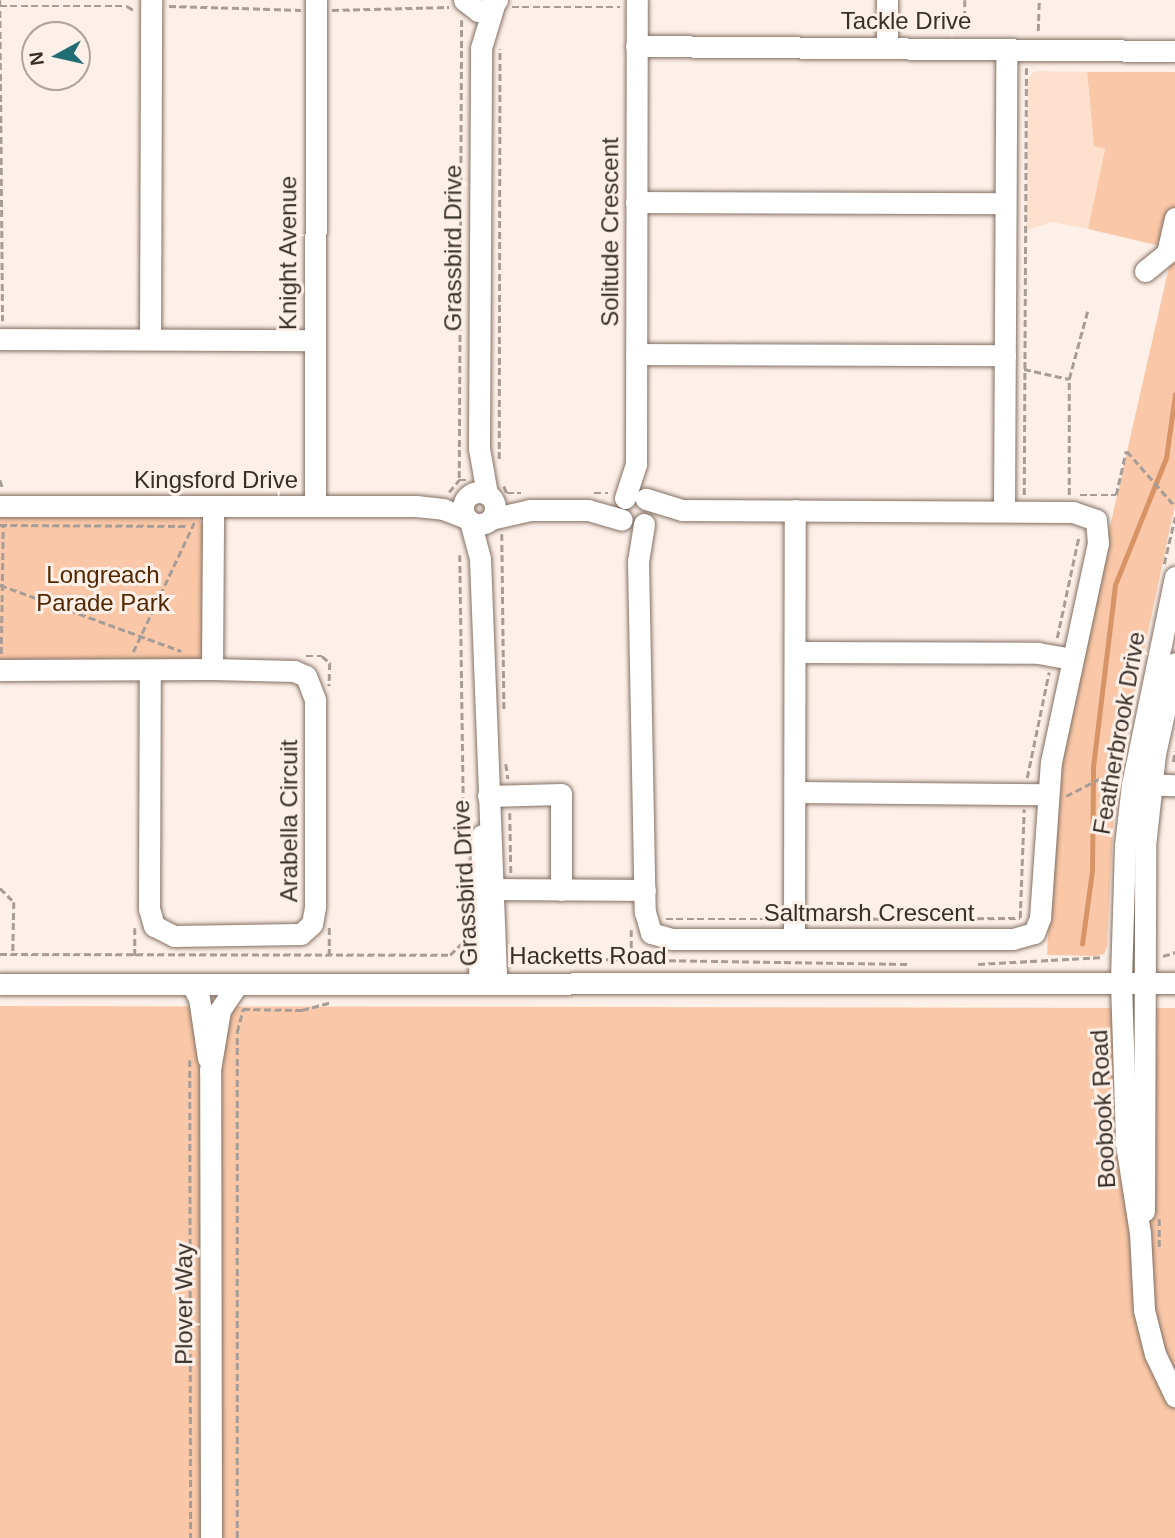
<!DOCTYPE html>
<style>
body{margin:0}
#map{position:relative;width:1175px;height:1538px;overflow:hidden;background:#fdf0e8;font-family:Arial,sans-serif}
div>[style]{position:absolute}
[style*='--x']{left:calc(var(--x)*1px);top:calc(var(--y)*1px);width:calc(var(--w)*1px);rotate:calc(var(--a)*1deg)}
.built>*{inset:0;background:#fde0ce}
.green>*{inset:0;background:#fac8a8}
.stream>*{height:4.5px;margin:-2.25px;padding:0 2.25px;transform-origin:2.25px;border-radius:2.25px;background:#d79466}
.path>*{height:2.5px;margin-top:-1.25px;transform-origin:0;background:repeating-linear-gradient(90deg,#a79d96 0 7px,transparent 0 10.5px)}
.roads{filter:drop-shadow(0 0 2px #826f63) drop-shadow(0 0 2px #826f63)}
.minor>*{height:21px;margin:-10.5px;padding:0 10.5px;transform-origin:10.5px;border-radius:10.5px;background:#fff}
.minor>.ring{margin:-10.5px;padding:0;box-sizing:content-box;background:none;border:21px solid #fff;border-radius:50%}
span{translate:-50% -50%;white-space:nowrap;text-align:center;line-height:1.15;-webkit-text-stroke:6px #fdf0e8;paint-order:stroke}
.street-label{font-size:24px;color:#372f2a}
.park-label{font-size:24px;color:#532702}
.north{position:absolute;left:21px;top:21px;width:70px;height:70px;box-sizing:border-box;background:#fdf0e8;border:2px solid #aea39c;border-radius:50%;rotate:262deg;font-size:19px;font-weight:700;line-height:28px;text-align:center;color:#372f2a}
.north::after{content:'';display:block;margin:auto;width:24px;height:32px;background:#226d74;clip-path:polygon(50% 0,100% 100%,50% 72%,0 100%)}
</style>
<div id="map">
<div class="built">
<div style="clip-path:polygon(1035px 71px,1087px 72px,1094px 146px,1105px 149px,1088px 229px,1052px 222px,1026px 230px,1028px 78px)"></div>
</div>
<div class="green">
<div style="clip-path:polygon(1087px 72px,1175px 72px,1175px 505px,1115px 787px,1107px 947px,1104px 954px,1097px 956px,1047px 955px,1053px 811px,1074px 685px,1173px 249px,1088px 229px,1105px 149px,1094px 146px)"></div>
<div style="clip-path:polygon(0 514px,198px 518px,204px 526px,202px 656px,197px 660px,0 663px)"></div>
<div style="clip-path:polygon(0 1006px,1175px 1008px,1175px 1538px,0 1538px)"></div>
</div>
<div class="stream">
<div style="--x:1082;--y:944;--w:74;--a:-82.2"></div>
<div style="--x:1092;--y:871;--w:104;--a:-89.4"></div>
<div style="--x:1093;--y:767;--w:183;--a:-83.1"></div>
<div style="--x:1115;--y:585;--w:137;--a:-68.1"></div>
<div style="--x:1166;--y:458;--w:64;--a:-81.9"></div>
</div>
<div class="path">
<div style="--x:0;--y:0;--w:321;--a:89.5"></div>
<div style="--x:965;--y:0;--w:31;--a:90"></div>
<div style="--x:0;--y:6;--w:127;--a:0"></div>
<div style="--x:127;--y:6;--w:9;--a:32"></div>
<div style="--x:169;--y:6;--w:132;--a:1.7"></div>
<div style="--x:512;--y:7;--w:108;--a:0"></div>
<div style="--x:332;--y:10;--w:117;--a:-1.5"></div>
<div style="--x:1038;--y:31;--w:31;--a:-88"></div>
<div style="--x:1024;--y:369;--w:46;--a:12.5"></div>
<div style="--x:1127;--y:451;--w:73;--a:48.9"></div>
<div style="--x:499;--y:459;--w:410;--a:-89.9"></div>
<div style="--x:459;--y:478;--w:458;--a:-89.7"></div>
<div style="--x:0;--y:480;--w:9;--a:72"></div>
<div style="--x:504;--y:486;--w:8;--a:67"></div>
<div style="--x:507;--y:493;--w:14;--a:0"></div>
<div style="--x:449;--y:492;--w:16;--a:-50"></div>
<div style="--x:459;--y:480;--w:9;--a:0"></div>
<div style="--x:594;--y:493;--w:14;--a:0"></div>
<div style="--x:1024;--y:495;--w:427;--a:-89.7"></div>
<div style="--x:1069;--y:495;--w:116;--a:-90"></div>
<div style="--x:1069;--y:379;--w:73;--a:-74.8"></div>
<div style="--x:1080;--y:495;--w:36;--a:0"></div>
<div style="--x:1116;--y:495;--w:45;--a:-77.2"></div>
<div style="--x:0;--y:525;--w:189;--a:0.3"></div>
<div style="--x:502;--y:534;--w:175;--a:89.3"></div>
<div style="--x:460;--y:555;--w:281;--a:89.2"></div>
<div style="--x:1164;--y:564;--w:48;--a:-76.8"></div>
<div style="--x:0;--y:585;--w:193;--a:20"></div>
<div style="--x:1057;--y:638;--w:105;--a:-77.9"></div>
<div style="--x:133;--y:652;--w:143;--a:-64.7"></div>
<div style="--x:1;--y:654;--w:130;--a:-89.1"></div>
<div style="--x:306;--y:656;--w:16;--a:0"></div>
<div style="--x:322;--y:656;--w:11;--a:41"></div>
<div style="--x:330;--y:663;--w:23;--a:92"></div>
<div style="--x:1173;--y:762;--w:11;--a:-80"></div>
<div style="--x:506;--y:764;--w:15;--a:82"></div>
<div style="--x:1027;--y:778;--w:108;--a:-78.3"></div>
<div style="--x:1066;--y:796;--w:44;--a:-27.1"></div>
<div style="--x:1105;--y:776;--w:12;--a:-9"></div>
<div style="--x:510;--y:813;--w:60;--a:89"></div>
<div style="--x:0;--y:888;--w:20;--a:45"></div>
<div style="--x:14;--y:902;--w:52;--a:91.1"></div>
<div style="--x:1020;--y:918;--w:109;--a:-87.9"></div>
<div style="--x:666;--y:919;--w:112;--a:0"></div>
<div style="--x:809;--y:919;--w:211;--a:-0.3"></div>
<div style="--x:135;--y:928;--w:28;--a:90"></div>
<div style="--x:513;--y:949;--w:13;--a:45"></div>
<div style="--x:522;--y:958;--w:386;--a:0.9"></div>
<div style="--x:0;--y:954;--w:450;--a:0.1"></div>
<div style="--x:450;--y:955;--w:17;--a:-45"></div>
<div style="--x:329;--y:956;--w:29;--a:-90"></div>
<div style="--x:1163;--y:956;--w:13;--a:-18"></div>
<div style="--x:631;--y:958;--w:28;--a:-90"></div>
<div style="--x:978;--y:964;--w:126;--a:-3.2"></div>
<div style="--x:190;--y:1060;--w:478;--a:89.9"></div>
<div style="--x:1159;--y:1247;--w:28;--a:-90"></div>
<div style="--x:237;--y:1538;--w:506;--a:-90"></div>
<div style="--x:237;--y:1032;--w:24;--a:-75"></div>
<div style="--x:243;--y:1009;--w:59;--a:1"></div>
<div style="--x:302;--y:1010;--w:31;--a:-15"></div>
</div>
<div class="roads">
<div class="minor">
<div style="--x:464;--y:0;--w:18;--a:38"></div>
<div style="--x:478;--y:11;--w:11;--a:-10"></div>
<div style="--x:489;--y:9;--w:12;--a:-48"></div>
<div style="--x:636;--y:46;--w:539;--a:0.53"></div>
<div style="--x:887;--y:48;--w:48;--a:-90"></div>
<div style="--x:636;--y:202;--w:369;--a:0.2"></div>
<div style="--x:1145;--y:271;--w:28;--a:-39"></div>
<div style="--x:1167;--y:253;--w:36;--a:-77"></div>
<div style="--x:0;--y:339;--w:314;--a:0.2"></div>
<div style="--x:150;--y:339;--w:339;--a:-89.8"></div>
<div style="--x:636;--y:354;--w:369;--a:0.2"></div>
<div class="ring" style="left:463px;top:492px;width:11px;height:11px"></div>
<div style="--x:487;--y:494;--w:47;--a:-99.9"></div>
<div style="--x:479;--y:448;--w:400;--a:-89.7"></div>
<div style="--x:481;--y:48;--w:45;--a:-73.2"></div>
<div style="--x:625;--y:498;--w:36;--a:-72"></div>
<div style="--x:636;--y:464;--w:464;--a:-89.9"></div>
<div style="--x:0;--y:506;--w:416;--a:0"></div>
<div style="--x:416;--y:506;--w:27;--a:6"></div>
<div style="--x:443;--y:509;--w:25;--a:21"></div>
<div style="--x:315;--y:506;--w:506;--a:-89.89"></div>
<div style="--x:1004;--y:511;--w:458;--a:-89.7"></div>
<div style="--x:491;--y:519;--w:40;--a:-13"></div>
<div style="--x:530;--y:510;--w:58;--a:0"></div>
<div style="--x:588;--y:510;--w:35;--a:16"></div>
<div style="--x:470;--y:521;--w:39;--a:75"></div>
<div style="--x:480;--y:559;--w:423;--a:87.8"></div>
<div style="--x:644;--y:524;--w:37;--a:99"></div>
<div style="--x:638;--y:561;--w:351;--a:88.9"></div>
<div style="--x:645;--y:912;--w:22;--a:74"></div>
<div style="--x:651;--y:933;--w:22;--a:16"></div>
<div style="--x:672;--y:939;--w:341;--a:0"></div>
<div style="--x:1013;--y:939;--w:22;--a:-16"></div>
<div style="--x:1034;--y:933;--w:16;--a:-68"></div>
<div style="--x:1040;--y:918;--w:156;--a:-86"></div>
<div style="--x:1051;--y:762;--w:224;--a:-77.9"></div>
<div style="--x:1098;--y:543;--w:23;--a:-95"></div>
<div style="--x:1096;--y:520;--w:24;--a:-161"></div>
<div style="--x:1073;--y:512;--w:391;--a:-179.7"></div>
<div style="--x:682;--y:510;--w:38;--a:-163"></div>
<div style="--x:1175;--y:577;--w:211;--a:101.7"></div>
<div style="--x:1132;--y:784;--w:61;--a:96.5"></div>
<div style="--x:1125;--y:845;--w:137;--a:91.7"></div>
<div style="--x:1121;--y:982;--w:162;--a:88.2"></div>
<div style="--x:1126;--y:1144;--w:90;--a:81.1"></div>
<div style="--x:1140;--y:1233;--w:77;--a:87"></div>
<div style="--x:1144;--y:1310;--w:45;--a:76"></div>
<div style="--x:1155;--y:1354;--w:47;--a:64.5"></div>
<div style="--x:796;--y:652;--w:242;--a:0.2"></div>
<div style="--x:1038;--y:653;--w:35;--a:10"></div>
<div style="--x:212;--y:669;--w:163;--a:-89.6"></div>
<div style="--x:0;--y:670;--w:212;--a:-0.3"></div>
<div style="--x:212;--y:669;--w:82;--a:1.4"></div>
<div style="--x:294;--y:671;--w:13;--a:23"></div>
<div style="--x:306;--y:676;--w:26;--a:69"></div>
<div style="--x:315;--y:700;--w:207;--a:90"></div>
<div style="--x:315;--y:907;--w:17;--a:100"></div>
<div style="--x:312;--y:924;--w:15;--a:138"></div>
<div style="--x:301;--y:934;--w:127;--a:179.1"></div>
<div style="--x:174;--y:936;--w:22;--a:-153"></div>
<div style="--x:154;--y:926;--w:18;--a:-106"></div>
<div style="--x:149;--y:909;--w:239;--a:-89.8"></div>
<div style="--x:1137;--y:784;--w:38;--a:2"></div>
<div style="--x:795;--y:792;--w:251;--a:0.5"></div>
<div style="--x:488;--y:796;--w:73;--a:-1.6"></div>
<div style="--x:561;--y:794;--w:96;--a:90"></div>
<div style="--x:496;--y:889;--w:149;--a:0.4"></div>
<div style="--x:794;--y:939;--w:429;--a:-89.9"></div>
<div style="--x:479;--y:982;--w:147;--a:-88.8"></div>
<div style="--x:0;--y:984;--w:1175;--a:-0.05"></div>
<div style="--x:192;--y:985;--w:15;--a:62"></div>
<div style="--x:199;--y:998;--w:61;--a:81.5"></div>
<div style="--x:1144;--y:1211;--w:365;--a:-89.8"></div>
<div style="--x:1145;--y:846;--w:93;--a:-83.8"></div>
<div style="--x:1155;--y:754;--w:93;--a:-77.6"></div>
<div style="--x:211;--y:1538;--w:468;--a:-90.1"></div>
<div style="--x:210;--y:1070;--w:61;--a:-80.5"></div>
<div style="--x:220;--y:1010;--w:30;--a:-56"></div>
</div>
</div>
<div class="street-label">
<span style="left:906px;top:21px">Tackle Drive</span>
<span style="left:610px;top:232px;rotate:-90deg">Solitude Crescent</span>
<span style="left:453px;top:248px;rotate:-90deg">Grassbird Drive</span>
<span style="left:288px;top:253px;rotate:-90deg">Knight Avenue</span>
<span style="left:216px;top:480px">Kingsford Drive</span>
<span style="left:1119px;top:733px;rotate:-80deg">Featherbrook Drive</span>
<span style="left:289px;top:821px;rotate:-90deg">Arabella Circuit</span>
<span style="left:465px;top:883px;rotate:-93deg">Grassbird Drive</span>
<span style="left:869px;top:913px">Saltmarsh Crescent</span>
<span style="left:588px;top:956px">Hacketts Road</span>
<span style="left:1103px;top:1109px;rotate:-93deg">Boobook Road</span>
<span style="left:184px;top:1304px;rotate:-90deg">Plover Way</span>
</div>
<div class="park-label">
<span style="left:103px;top:589px">Longreach<br>Parade Park</span>
</div>
<div class="north">N</div>
</div>
